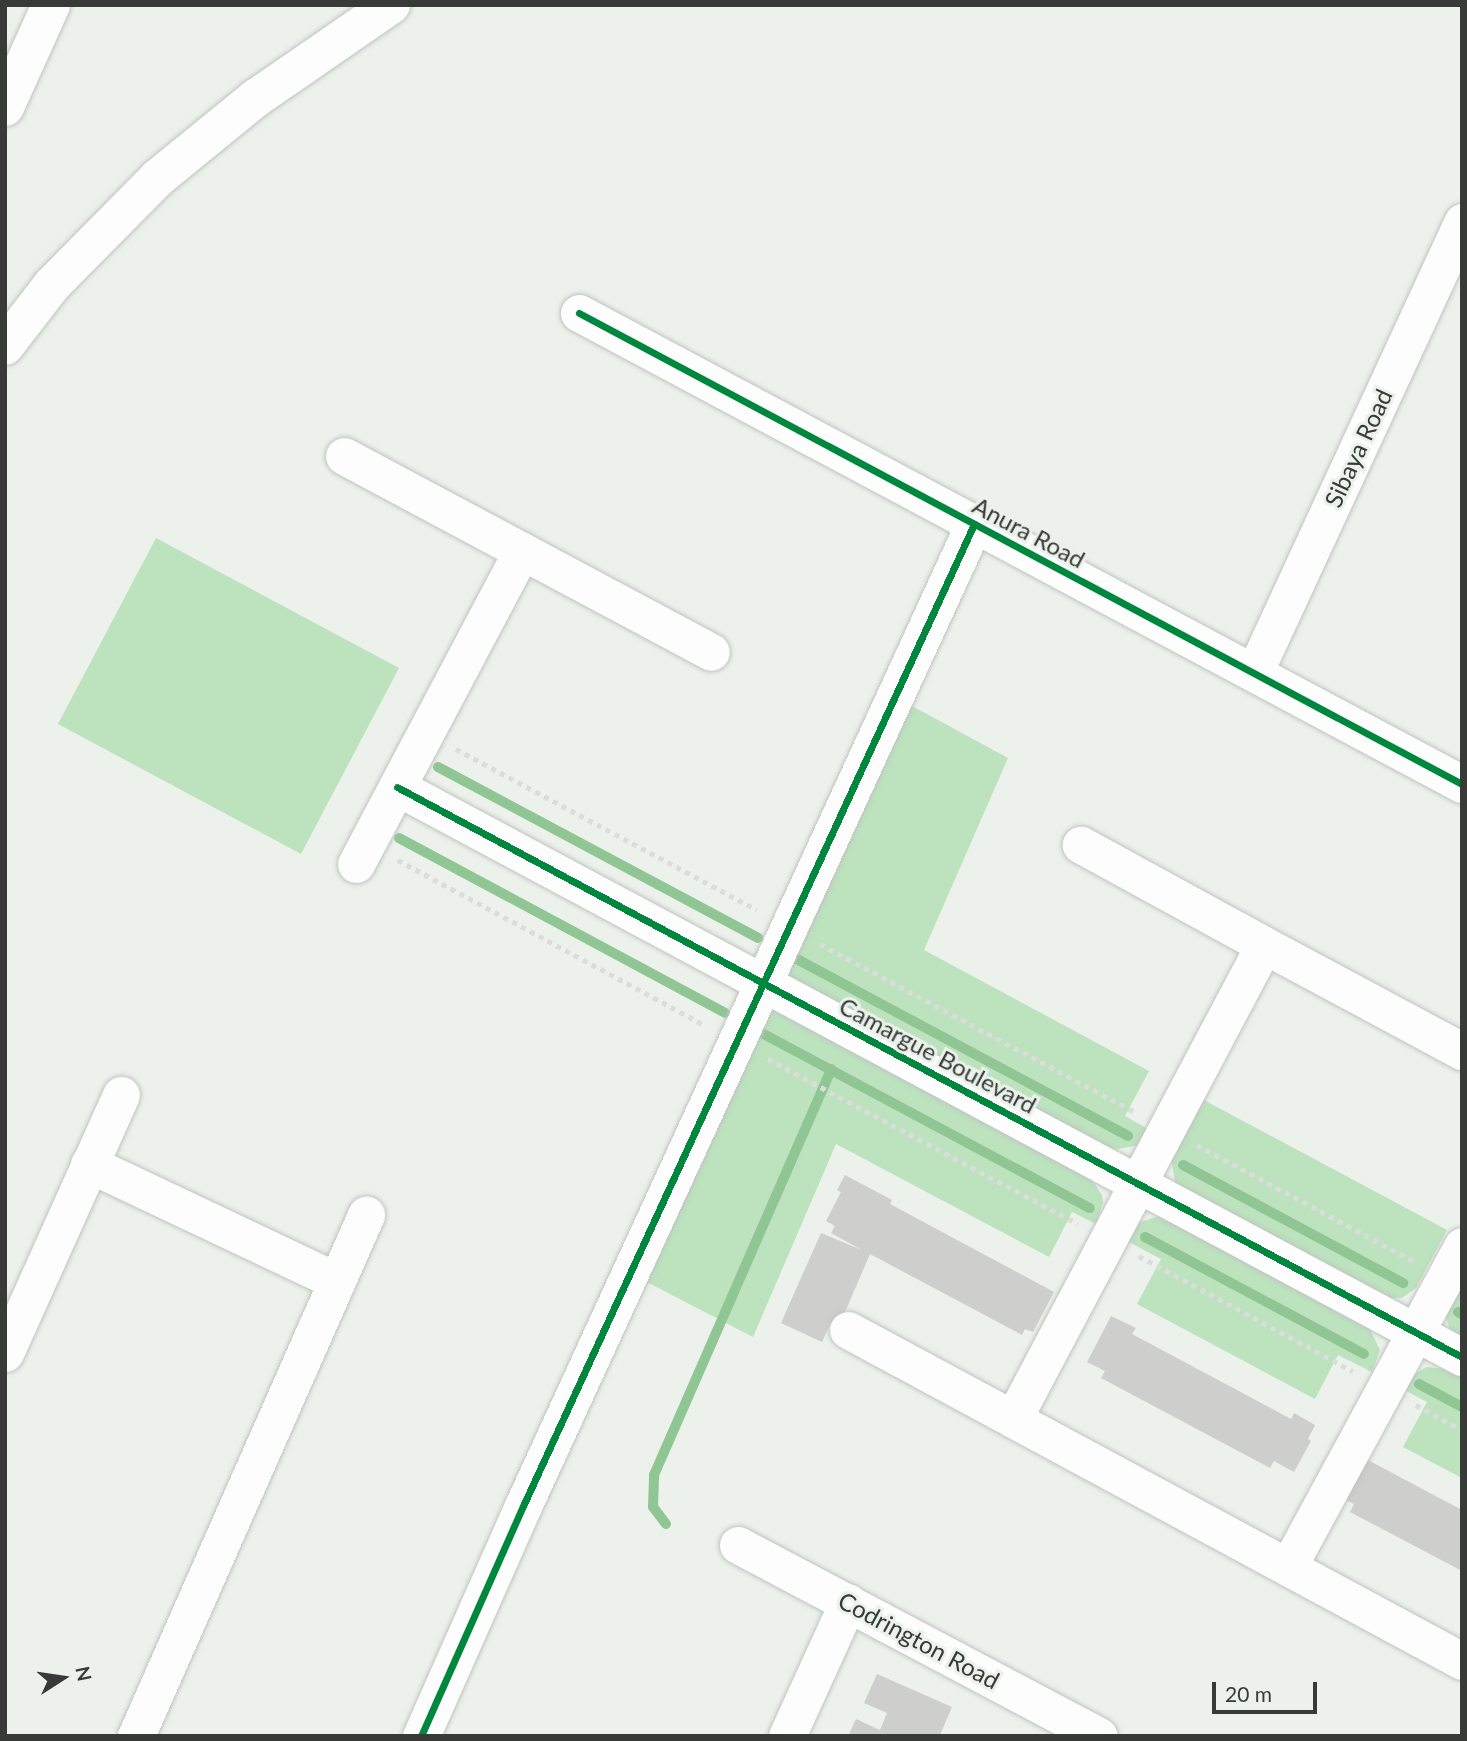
<!DOCTYPE html>
<style>
body{margin:0}
#map{position:relative;width:1467px;height:1741px;overflow:hidden;background:#ecf1ec;font-family:Lato,sans-serif}
div>[style]{position:absolute}
[style*='--x']{left:calc(var(--x)*1px);top:calc(var(--y)*1px);width:calc(var(--w)*1px);rotate:calc(var(--a)*1deg)}
.green>*{inset:0;background:#bce2be}
.stream>*{height:10px;margin:-5px;padding:0 5px;transform-origin:5px;border-radius:5px;background:#90c594}
.building>*{inset:0;background:#cececd}
.path>*{height:4.5px;margin-top:-2.25px;transform-origin:0;background:repeating-linear-gradient(90deg,#dbdcdb 0 5px,transparent 0 10px)}
.roads{filter:drop-shadow(0 0 2px #c0c4c0) drop-shadow(0 0 2px #c0c4c0)}
.minor>*{height:37px;margin:-18.5px;padding:0 18.5px;transform-origin:18.5px;border-radius:18.5px;background:#fcfdfc}
.motorway>*{height:38px;margin:-19px;padding:0 19px;transform-origin:19px;border-radius:19px;background:#fcfdfc}
.cycleway>*{height:7px;margin:-3.5px;padding:0 3.5px;transform-origin:3.5px;border-radius:3.5px;background:#00873e}
span{translate:-50% -50%;white-space:nowrap;text-align:center;line-height:1.15;-webkit-text-stroke:6px #ebf2eb;paint-order:stroke}
.street-label{font-size:24px;color:#373a37}
.frame{position:absolute;inset:0;border:7px solid #373a37;pointer-events:none}
.north{position:absolute;left:28px;top:1643px;width:70px;height:70px;-webkit-text-stroke:5px #ebf2eb;paint-order:stroke;rotate:78deg;font-size:19px;font-weight:700;line-height:28px;text-align:center;color:#373a37}
.north::after{content:'';display:block;margin:auto;width:24px;height:32px;background:#373a37;clip-path:polygon(50% 0,100% 100%,50% 72%,0 100%)}
.scale{position:absolute;left:1212px;top:1682px;width:105px;height:32px;box-sizing:border-box;border:4px solid #373a37;border-top:0;padding-left:9px;font-size:21px;line-height:24px;white-space:nowrap;color:#373a37;-webkit-text-stroke:5px #ebf2eb;paint-order:stroke}
</style>
<div id="map">
<div class="green">
<div style="clip-path:polygon(156px 538px,399px 668px,301px 854px,58px 724px)"></div>
<div style="clip-path:polygon(903px 701px,1008px 758px,924px 950px,1149px 1071px,1125px 1116px,1148px 1129px,1136px 1146px,1110px 1150px,778px 973px)"></div>
<div style="clip-path:polygon(763px 1004px,1092px 1180px,1102px 1195px,1103px 1203px,1096px 1224px,1072px 1212px,1049px 1257px,836px 1144px,753px 1337px,639px 1278px)"></div>
<div style="clip-path:polygon(1202px 1099px,1447px 1230px,1416px 1288px,1402px 1298px,1384px 1298px,1175px 1183px,1171px 1157px)"></div>
<div style="clip-path:polygon(1157px 1217px,1165px 1218px,1369px 1327px,1380px 1350px,1372px 1372px,1338px 1355px,1315px 1399px,1137px 1304px,1161px 1259px,1127px 1241px,1140px 1222px)"></div>
<div style="clip-path:polygon(1462px 1275px,1462px 1340px,1450px 1330px,1445px 1314px)"></div>
<div style="clip-path:polygon(1427px 1367px,1445px 1369px,1462px 1378px,1462px 1478px,1403px 1447px,1427px 1402px,1401px 1388px,1407px 1378px)"></div>
</div>
<div class="stream">
<div style="--x:438;--y:767;--w:363;--a:28.1"></div>
<div style="--x:399;--y:838;--w:370;--a:28.2"></div>
<div style="--x:793;--y:957;--w:380;--a:28.1"></div>
<div style="--x:758;--y:1031;--w:376;--a:28.1"></div>
<div style="--x:1183;--y:1165;--w:250;--a:28.2"></div>
<div style="--x:1145;--y:1237;--w:248;--a:28.1"></div>
<div style="--x:1458;--y:1312;--w:4;--a:27"></div>
<div style="--x:1419;--y:1384;--w:49;--a:28.1"></div>
<div style="--x:666;--y:1524;--w:21;--a:-127"></div>
<div style="--x:653;--y:1507;--w:32;--a:-88"></div>
<div style="--x:654;--y:1475;--w:443;--a:-66.4"></div>
</div>
<div class="building">
<div style="clip-path:polygon(845px 1175px,892px 1200px,890px 1204px,1054px 1292px,1033px 1332px,1025px 1329px,1022px 1335px,870px 1254px,839px 1326px,831px 1322px,822px 1342px,781px 1323px,821px 1233px,862px 1250px,831px 1233px,835px 1226px,826px 1221px,841px 1192px,837px 1190px)"></div>
<div style="clip-path:polygon(1111px 1316px,1136px 1328px,1132px 1334px,1291px 1419px,1294px 1413px,1315px 1425px,1308px 1439px,1311px 1441px,1294px 1472px,1274px 1461px,1270px 1468px,1101px 1378px,1105px 1371px,1087px 1362px)"></div>
<div style="clip-path:polygon(1366px 1459px,1462px 1510px,1462px 1571px,1350px 1512px,1354px 1504px,1344px 1499px)"></div>
<div style="clip-path:polygon(877px 1674px,952px 1707px,940px 1735px,848px 1736px,856px 1719px,880px 1730px,887px 1713px,864px 1703px)"></div>
</div>
<div class="path">
<div style="--x:456;--y:749;--w:341;--a:28.1"></div>
<div style="--x:398;--y:860;--w:349;--a:28.3"></div>
<div style="--x:820;--y:944;--w:359;--a:28.1"></div>
<div style="--x:768;--y:1059;--w:351;--a:28"></div>
<div style="--x:1197;--y:1145;--w:247;--a:28.2"></div>
<div style="--x:1139;--y:1256;--w:243;--a:28.3"></div>
<div style="--x:1416;--y:1405;--w:52;--a:28.5"></div>
</div>
<div class="roads">
<div class="minor">
<div style="--x:579;--y:313;--w:1001;--a:28.08"></div>
<div style="--x:344;--y:456;--w:202;--a:28.1"></div>
<div style="--x:1254;--y:673;--w:497;--a:-65.2"></div>
<div style="--x:397;--y:787;--w:1208;--a:28.16"></div>
<div style="--x:356;--y:864;--w:354;--a:-62.1"></div>
<div style="--x:522;--y:551;--w:214;--a:28.1"></div>
<div style="--x:1264;--y:945;--w:225;--a:28.2"></div>
<div style="--x:89;--y:1164;--w:274;--a:25.3"></div>
<div style="--x:848;--y:1330;--w:187;--a:28.3"></div>
<div style="--x:1013;--y:1419;--w:536;--a:-62.1"></div>
<div style="--x:1264;--y:945;--w:209;--a:-151.3"></div>
<div style="--x:5;--y:1353;--w:283;--a:-65.8"></div>
<div style="--x:1013;--y:1419;--w:510;--a:28.32"></div>
<div style="--x:738;--y:1545;--w:408;--a:27.9"></div>
<div style="--x:1288;--y:1567;--w:365;--a:-61.5"></div>
<div style="--x:136;--y:1736;--w:570;--a:-66.18"></div>
<div style="--x:421;--y:1736;--w:252;--a:-66.1"></div>
<div style="--x:523;--y:1506;--w:1081;--a:-65.33"></div>
<div style="--x:787;--y:1736;--w:147;--a:-65.5"></div>
</div>
<div class="motorway">
<div style="--x:5;--y:107;--w:112;--a:-65.7"></div>
<div style="--x:5;--y:346;--w:77;--a:-52.4"></div>
<div style="--x:52;--y:285;--w:152;--a:-45.3"></div>
<div style="--x:159;--y:177;--w:125;--a:-39.2"></div>
<div style="--x:256;--y:98;--w:164;--a:-34.6"></div>
</div>
</div>
<div class="cycleway">
<div style="--x:579;--y:313;--w:1001;--a:28.08"></div>
<div style="--x:397;--y:787;--w:1208;--a:28.16"></div>
<div style="--x:421;--y:1736;--w:252;--a:-66.1"></div>
<div style="--x:523;--y:1506;--w:1081;--a:-65.33"></div>
</div>
<div class="street-label">
<span style="left:1358px;top:448px;rotate:-65deg">Sibaya Road</span>
<span style="left:1029px;top:532px;rotate:28deg">Anura Road</span>
<span style="left:938px;top:1055px;rotate:28deg">Camargue Boulevard</span>
<span style="left:919px;top:1640px;rotate:28deg">Codrington Road</span>
</div>
<div class="frame"></div>
<div class="north">N</div>
<div class="scale">20 m</div>
</div>
